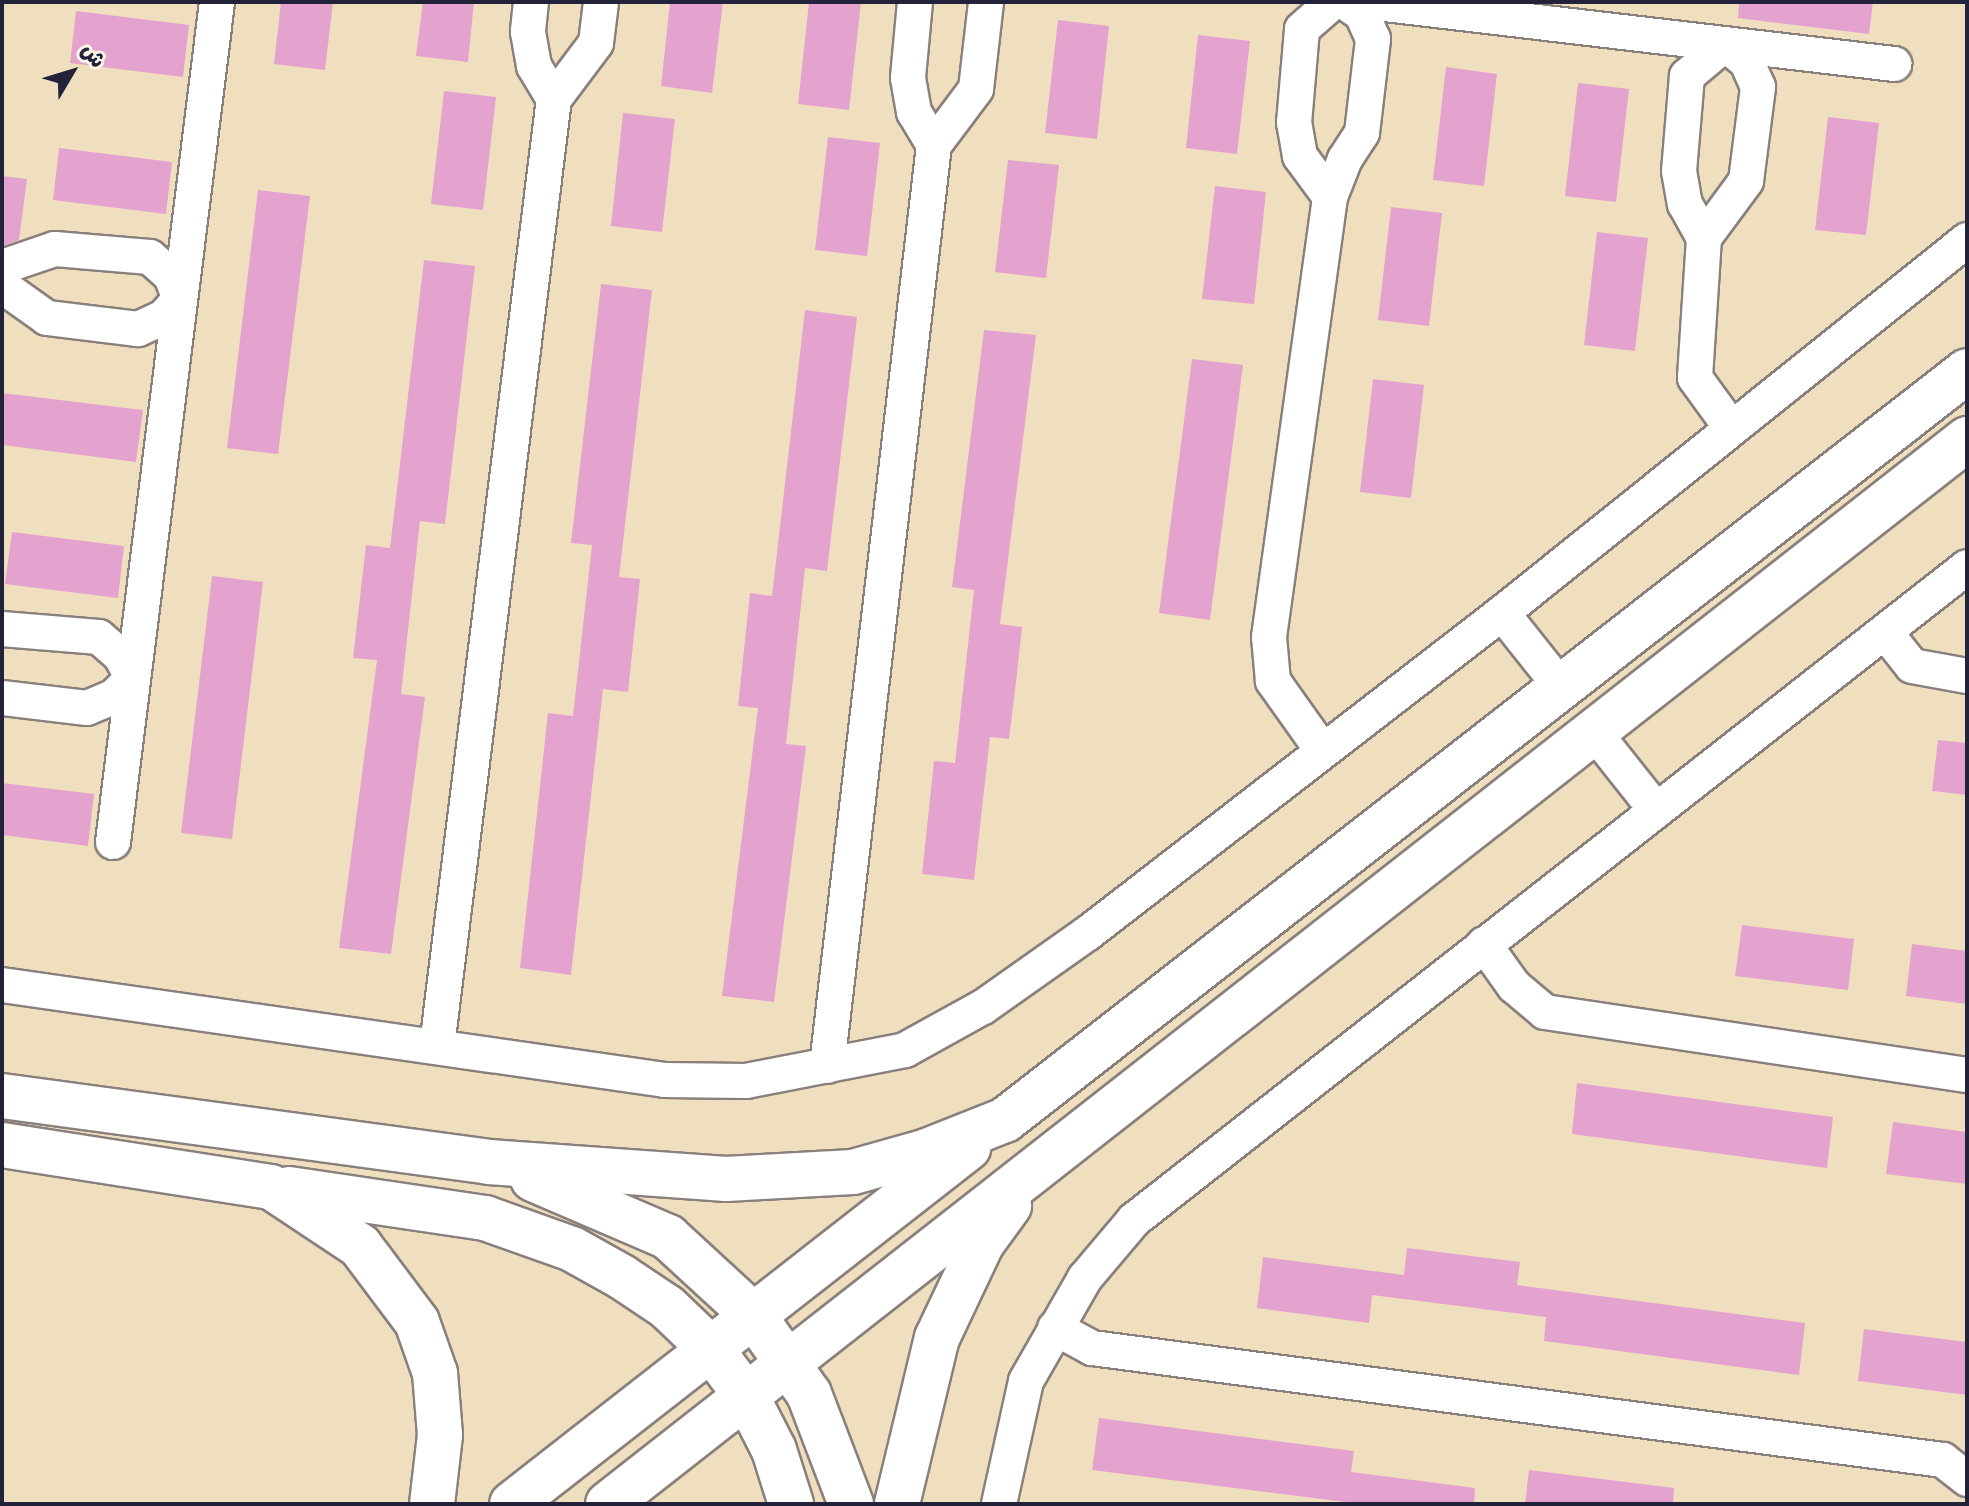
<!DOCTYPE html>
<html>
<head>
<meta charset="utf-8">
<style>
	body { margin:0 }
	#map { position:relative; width:1969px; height:1506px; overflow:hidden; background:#f0dfbe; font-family:"Gochi Hand","Playpen Sans Arabic",sans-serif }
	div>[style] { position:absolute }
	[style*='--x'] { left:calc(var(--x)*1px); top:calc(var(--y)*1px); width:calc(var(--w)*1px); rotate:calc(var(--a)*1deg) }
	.building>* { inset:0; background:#e4a3cf }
	.roads { filter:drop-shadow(2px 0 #89807c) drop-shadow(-2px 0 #89807c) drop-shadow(0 2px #89807c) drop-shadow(0 -2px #89807c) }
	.minor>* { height:34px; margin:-17px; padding:0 17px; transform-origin:17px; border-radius:17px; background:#fff }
	.secondary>* { height:44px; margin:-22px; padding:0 22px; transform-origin:22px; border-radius:22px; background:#fff }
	span { translate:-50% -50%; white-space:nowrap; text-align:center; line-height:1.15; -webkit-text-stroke:6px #fcf5e5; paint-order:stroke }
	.frame { position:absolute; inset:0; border:4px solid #22223b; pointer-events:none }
	.north { position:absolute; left:32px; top:32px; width:80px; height:80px; -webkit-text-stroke:6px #fcf5e5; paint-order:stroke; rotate:52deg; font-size:22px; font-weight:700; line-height:32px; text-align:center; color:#22223b }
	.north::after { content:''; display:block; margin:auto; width:28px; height:36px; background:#22223b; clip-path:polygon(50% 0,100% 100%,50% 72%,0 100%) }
</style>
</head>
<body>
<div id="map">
	<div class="building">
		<i style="clip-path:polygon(281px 2px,333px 2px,325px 70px,274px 64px)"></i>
		<i style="clip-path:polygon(423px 2px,474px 2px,468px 62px,416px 56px)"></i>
		<i style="clip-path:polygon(670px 2px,723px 2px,712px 93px,661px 86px)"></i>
		<i style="clip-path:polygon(809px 2px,861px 2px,849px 110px,798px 104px)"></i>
		<i style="clip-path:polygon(1739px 2px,1873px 2px,1869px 34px,1738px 18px)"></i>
		<i style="clip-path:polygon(76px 11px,189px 25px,183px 77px,70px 63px)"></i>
		<i style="clip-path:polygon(1058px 20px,1109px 26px,1097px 139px,1045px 133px)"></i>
		<i style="clip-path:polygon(1198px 35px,1250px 41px,1237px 154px,1186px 148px)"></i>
		<i style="clip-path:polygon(1446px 67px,1497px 74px,1484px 186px,1433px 180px)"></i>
		<i style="clip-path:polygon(1578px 83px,1629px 89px,1616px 202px,1565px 196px)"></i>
		<i style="clip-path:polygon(444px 91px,496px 97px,483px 210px,431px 204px)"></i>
		<i style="clip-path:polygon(623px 113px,675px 119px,662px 232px,611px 226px)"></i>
		<i style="clip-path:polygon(1828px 117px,1879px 123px,1866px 235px,1815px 230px)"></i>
		<i style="clip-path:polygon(828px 137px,880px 143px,867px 256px,815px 250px)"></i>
		<i style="clip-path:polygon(59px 148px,172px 162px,166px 214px,53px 200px)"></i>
		<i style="clip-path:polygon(1008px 160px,1059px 165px,1046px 278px,995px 272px)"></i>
		<i style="clip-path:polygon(2px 176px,27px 179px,19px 240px,2px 246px)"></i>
		<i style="clip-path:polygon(1215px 186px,1266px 192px,1254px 304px,1202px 299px)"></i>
		<i style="clip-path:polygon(258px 190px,310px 196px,278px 454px,227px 448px)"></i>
		<i style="clip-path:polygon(1391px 207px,1442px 213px,1429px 326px,1378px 320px)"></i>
		<i style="clip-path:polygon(1597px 232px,1648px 238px,1635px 351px,1584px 345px)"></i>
		<i style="clip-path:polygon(424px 260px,475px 266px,445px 524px,420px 521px,401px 694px,425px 697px,391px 954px,339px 948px,377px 660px,353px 658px,366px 545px,390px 548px)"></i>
		<i style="clip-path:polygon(601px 284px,652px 290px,619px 577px,640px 579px,628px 692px,603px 689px,571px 975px,520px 968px,548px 713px,573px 716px,592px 545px,571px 543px)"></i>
		<i style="clip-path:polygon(805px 310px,857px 317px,827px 571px,805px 568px,786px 744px,806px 746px,774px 1002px,722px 996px,758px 708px,738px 706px,750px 593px,772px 596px)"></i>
		<i style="clip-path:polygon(984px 330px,1036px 335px,1000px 624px,1022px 627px,1016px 682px,1009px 739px,990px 737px,974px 880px,922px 874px,934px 761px,955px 763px,974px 590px,952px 587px)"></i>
		<i style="clip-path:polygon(1192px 359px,1243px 365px,1210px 620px,1159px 613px)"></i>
		<i style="clip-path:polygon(1373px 379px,1424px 385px,1411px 498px,1360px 492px)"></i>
		<i style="clip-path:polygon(2px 393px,143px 410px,136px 462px,2px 445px)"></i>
		<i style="clip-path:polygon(12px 532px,124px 546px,118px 598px,5px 584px)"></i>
		<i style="clip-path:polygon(212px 576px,263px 582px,232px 839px,181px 833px)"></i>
		<i style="clip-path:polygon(1938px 740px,1967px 743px,1967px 795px,1932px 791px)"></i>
		<i style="clip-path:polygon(2px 783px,94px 794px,88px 846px,2px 835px)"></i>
		<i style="clip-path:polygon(1742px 925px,1854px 939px,1848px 990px,1735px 976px)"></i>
		<i style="clip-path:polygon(1912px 944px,1967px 951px,1967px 1004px,1906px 996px)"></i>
		<i style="clip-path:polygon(1577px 1083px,1833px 1117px,1827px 1168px,1572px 1134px)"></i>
		<i style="clip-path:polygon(1893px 1122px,1967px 1132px,1967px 1184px,1886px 1174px)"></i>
		<i style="clip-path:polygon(1407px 1248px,1520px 1262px,1517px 1285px,1805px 1323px,1799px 1375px,1544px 1341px,1546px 1317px,1372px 1295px,1369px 1323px,1257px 1308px,1263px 1257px,1404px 1275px)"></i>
		<i style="clip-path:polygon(1864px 1329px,1967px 1342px,1967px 1395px,1858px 1381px)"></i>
		<i style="clip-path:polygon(1099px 1418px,1354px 1451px,1351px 1472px,1475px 1488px,1474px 1504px,1361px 1504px,1092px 1470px)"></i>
		<i style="clip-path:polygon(1529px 1470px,1674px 1488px,1673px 1504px,1525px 1504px)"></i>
	</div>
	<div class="roads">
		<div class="minor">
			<i style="--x:531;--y:2;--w:30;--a:96"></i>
			<i style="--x:528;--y:32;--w:35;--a:80"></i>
			<i style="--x:534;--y:66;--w:39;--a:59"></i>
			<i style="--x:915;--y:2;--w:76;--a:95.3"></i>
			<i style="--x:908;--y:78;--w:35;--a:80"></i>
			<i style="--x:914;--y:112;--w:39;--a:59"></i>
			<i style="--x:1368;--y:2;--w:530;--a:6.72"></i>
			<i style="--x:1330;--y:197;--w:51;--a:-126.2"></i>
			<i style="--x:1300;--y:156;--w:34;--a:-100"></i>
			<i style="--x:1294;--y:123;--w:94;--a:-85.1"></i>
			<i style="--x:1302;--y:29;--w:41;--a:-41.1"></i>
			<i style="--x:1704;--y:238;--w:71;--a:-53.6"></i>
			<i style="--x:1746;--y:181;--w:95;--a:-82.7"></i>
			<i style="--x:1758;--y:87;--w:27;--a:-114"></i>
			<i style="--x:1747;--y:62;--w:28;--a:-141"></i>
			<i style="--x:1725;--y:44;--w:50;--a:139.9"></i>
			<i style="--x:1687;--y:76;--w:95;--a:94.8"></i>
			<i style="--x:1679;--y:171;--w:34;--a:80"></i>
			<i style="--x:1685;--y:204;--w:39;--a:61"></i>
			<i style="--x:1704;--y:238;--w:140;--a:93.7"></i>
			<i style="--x:1695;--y:378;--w:59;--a:53.9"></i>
			<i style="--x:2;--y:267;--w:56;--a:-18.8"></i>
			<i style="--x:55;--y:249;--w:95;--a:4.8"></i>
			<i style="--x:150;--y:257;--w:28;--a:42"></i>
			<i style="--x:171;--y:276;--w:25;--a:69"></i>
			<i style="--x:180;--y:299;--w:24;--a:132"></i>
			<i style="--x:164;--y:317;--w:29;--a:155"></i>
			<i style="--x:138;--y:329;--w:92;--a:-173.1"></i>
			<i style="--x:47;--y:318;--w:55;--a:-144.6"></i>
			<i style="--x:1502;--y:613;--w:95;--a:51.4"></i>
			<i style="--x:2;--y:629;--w:97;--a:4.7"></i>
			<i style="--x:99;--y:637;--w:28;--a:41"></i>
			<i style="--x:120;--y:655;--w:26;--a:61"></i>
			<i style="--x:133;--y:678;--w:28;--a:136"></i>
			<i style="--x:113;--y:697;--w:28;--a:157"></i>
			<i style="--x:87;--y:708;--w:86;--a:-173.3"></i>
			<i style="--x:1885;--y:632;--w:43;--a:51.5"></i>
			<i style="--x:1912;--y:666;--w:56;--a:10.3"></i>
			<i style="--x:1594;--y:732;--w:100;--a:51.5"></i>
			<i style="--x:1322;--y:750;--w:85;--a:-125.4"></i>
			<i style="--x:1273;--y:681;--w:44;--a:-95.2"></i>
			<i style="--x:1269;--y:637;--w:444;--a:-82.1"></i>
			<i style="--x:1330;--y:197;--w:41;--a:-68.5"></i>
			<i style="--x:1345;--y:159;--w:31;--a:-57"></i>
			<i style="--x:1362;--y:133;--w:95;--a:-83.3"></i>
			<i style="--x:1373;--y:39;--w:27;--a:-114"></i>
			<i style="--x:1362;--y:14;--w:21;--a:-145"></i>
			<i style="--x:113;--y:842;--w:846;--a:-82.94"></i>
			<i style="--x:1484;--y:944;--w:52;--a:54.5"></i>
			<i style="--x:1514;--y:986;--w:40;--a:40"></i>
			<i style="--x:1545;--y:1012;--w:427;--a:8.5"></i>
			<i style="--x:2;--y:985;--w:670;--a:8.15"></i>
			<i style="--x:665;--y:1080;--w:81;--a:0.7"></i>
			<i style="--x:746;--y:1081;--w:162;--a:-11"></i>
			<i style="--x:905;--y:1050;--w:89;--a:-28.9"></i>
			<i style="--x:983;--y:1007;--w:128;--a:-35.2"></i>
			<i style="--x:1088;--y:933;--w:523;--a:-37.7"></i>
			<i style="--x:1502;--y:613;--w:596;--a:-38.73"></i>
			<i style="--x:437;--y:1046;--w:954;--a:-82.96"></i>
			<i style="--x:554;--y:99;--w:70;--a:-53.1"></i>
			<i style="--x:596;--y:43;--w:41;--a:-83"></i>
			<i style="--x:827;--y:1066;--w:927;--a:-83.37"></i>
			<i style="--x:934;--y:145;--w:70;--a:-53.1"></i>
			<i style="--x:976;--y:89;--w:88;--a:-83.4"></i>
			<i style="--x:1055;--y:1328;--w:42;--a:28.4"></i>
			<i style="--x:1092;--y:1348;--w:858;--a:7.5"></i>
			<i style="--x:1943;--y:1460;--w:31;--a:38"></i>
			<i style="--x:999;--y:1504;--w:126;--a:-77.6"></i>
			<i style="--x:1026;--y:1381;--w:119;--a:-60.2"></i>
			<i style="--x:1085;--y:1278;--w:76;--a:-49.8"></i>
			<i style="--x:1134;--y:1220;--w:1058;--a:-38.09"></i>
		</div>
		<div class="secondary">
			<i style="--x:2;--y:1096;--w:491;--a:7.7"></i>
			<i style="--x:489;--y:1162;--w:238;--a:4.1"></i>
			<i style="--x:726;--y:1179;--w:127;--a:-3.2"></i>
			<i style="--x:853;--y:1172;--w:74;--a:-15.7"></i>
			<i style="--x:924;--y:1152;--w:87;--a:-21.6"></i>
			<i style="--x:1005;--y:1120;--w:1219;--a:-37.9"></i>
			<i style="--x:2;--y:1145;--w:272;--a:8.9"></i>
			<i style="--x:271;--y:1187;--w:107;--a:33.5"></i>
			<i style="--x:360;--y:1246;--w:95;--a:53.1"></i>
			<i style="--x:417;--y:1322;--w:54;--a:70.6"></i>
			<i style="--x:435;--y:1373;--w:62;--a:85.4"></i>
			<i style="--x:440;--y:1435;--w:69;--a:96.6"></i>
			<i style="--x:533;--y:1179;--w:147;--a:23.2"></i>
			<i style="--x:668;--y:1237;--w:117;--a:42.6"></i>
			<i style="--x:754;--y:1316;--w:95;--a:54.8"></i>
			<i style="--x:809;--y:1394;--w:118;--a:69.1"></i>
			<i style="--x:289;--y:1189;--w:198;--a:8.4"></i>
			<i style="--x:485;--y:1218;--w:92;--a:19.6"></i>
			<i style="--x:572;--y:1249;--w:57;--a:29.2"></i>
			<i style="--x:622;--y:1277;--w:54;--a:33.7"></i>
			<i style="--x:667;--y:1307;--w:61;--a:43.7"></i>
			<i style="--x:711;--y:1349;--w:60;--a:53.1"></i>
			<i style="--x:747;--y:1397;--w:59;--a:63"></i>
			<i style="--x:774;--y:1450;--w:57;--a:72.5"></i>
			<i style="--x:512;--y:1504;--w:579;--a:-37.98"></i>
			<i style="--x:608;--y:1504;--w:1727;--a:-38.08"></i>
			<i style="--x:897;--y:1504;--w:171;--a:-76.5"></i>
			<i style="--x:937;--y:1338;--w:105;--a:-64.7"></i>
			<i style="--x:982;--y:1243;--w:46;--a:-53.9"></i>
		</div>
	</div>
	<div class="frame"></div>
	<div class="north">ش</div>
</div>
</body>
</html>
